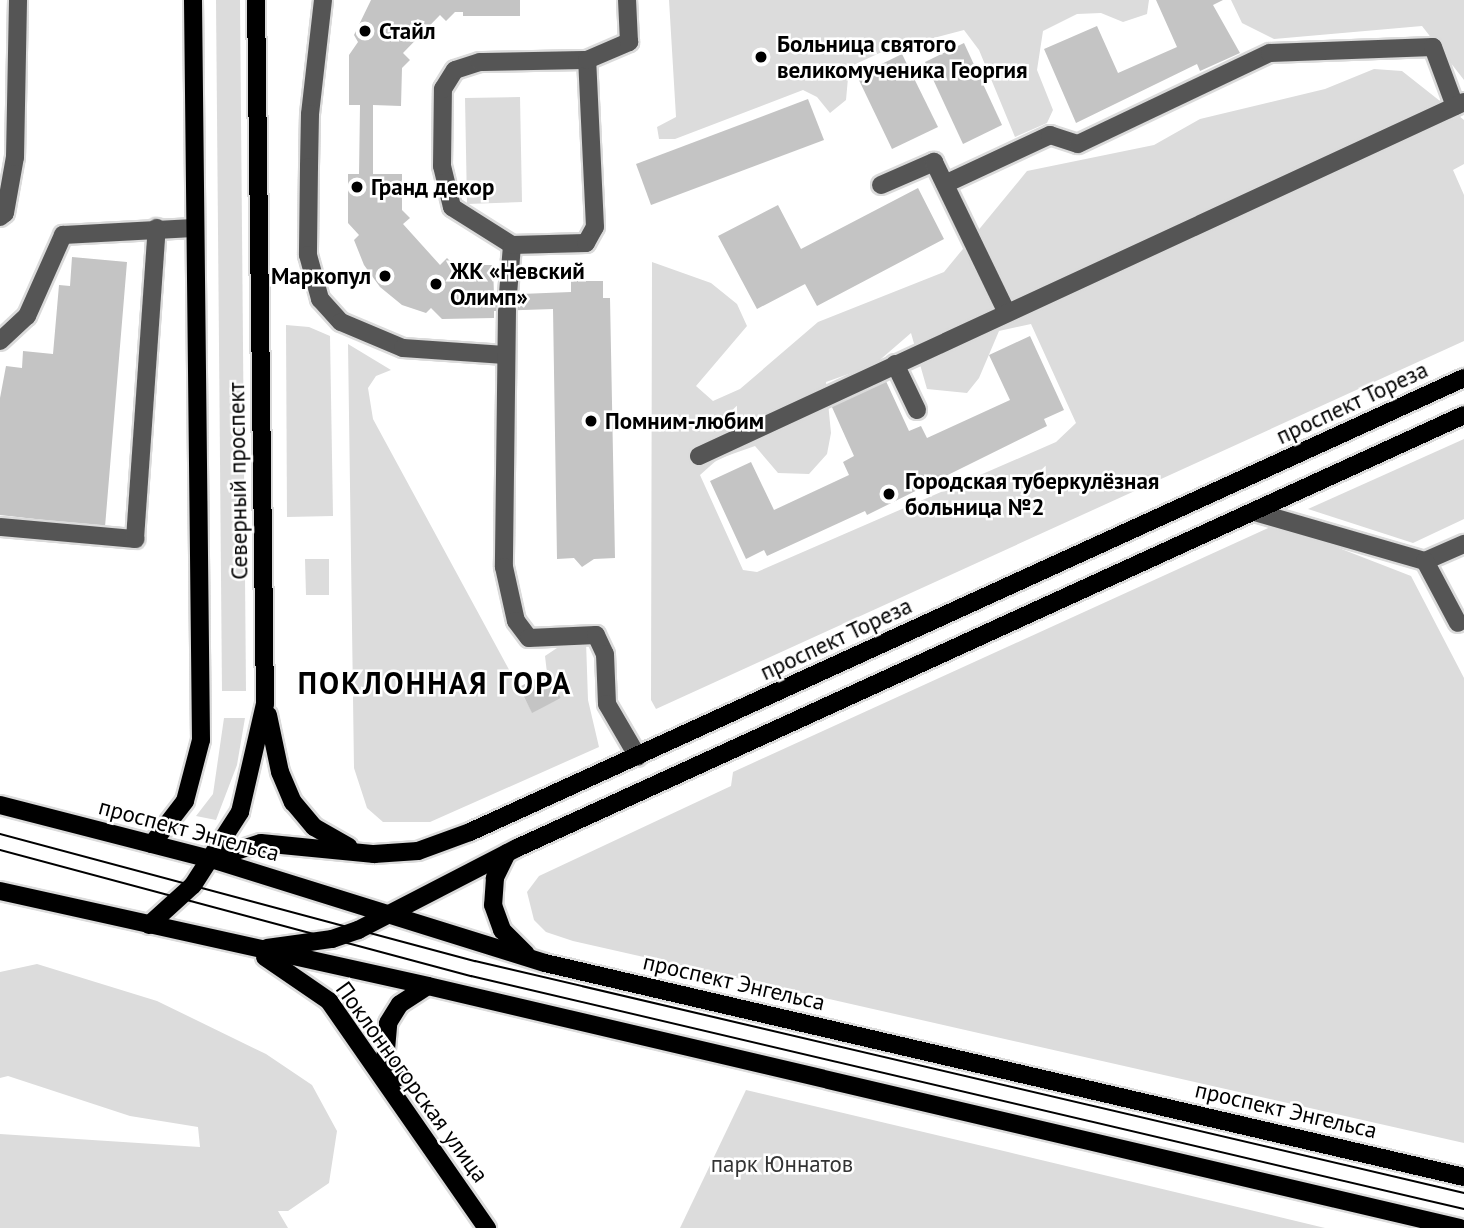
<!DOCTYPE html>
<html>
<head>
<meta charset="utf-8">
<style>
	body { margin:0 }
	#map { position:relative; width:1464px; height:1228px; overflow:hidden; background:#fff; font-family:"PT Sans",sans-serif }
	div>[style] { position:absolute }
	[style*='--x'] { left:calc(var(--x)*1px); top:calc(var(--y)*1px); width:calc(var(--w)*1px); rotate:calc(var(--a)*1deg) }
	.green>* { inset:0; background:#dcdcdc }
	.building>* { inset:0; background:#c4c4c4 }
	.roads { filter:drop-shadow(2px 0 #dbdbdb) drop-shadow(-2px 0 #dbdbdb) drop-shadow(0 2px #dbdbdb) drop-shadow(0 -2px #dbdbdb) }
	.minor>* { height:18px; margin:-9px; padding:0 9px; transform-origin:9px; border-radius:9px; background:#555 }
	.major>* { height:18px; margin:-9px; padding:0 9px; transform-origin:9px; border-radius:9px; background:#000 }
	.tram>* { height:2px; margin:-1px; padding:0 1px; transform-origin:1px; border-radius:1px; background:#000 }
	.dots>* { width:19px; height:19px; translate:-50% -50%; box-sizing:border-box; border:4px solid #fff; border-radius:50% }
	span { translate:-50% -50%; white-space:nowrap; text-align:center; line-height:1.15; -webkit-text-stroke:5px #fff; paint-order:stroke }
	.poi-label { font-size:23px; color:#000; font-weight:700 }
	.left { translate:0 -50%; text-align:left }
	.right { translate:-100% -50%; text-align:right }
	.street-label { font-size:23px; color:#000 }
	.park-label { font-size:23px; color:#333 }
	.district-label { font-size:30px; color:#000; font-weight:700; letter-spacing:2px }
</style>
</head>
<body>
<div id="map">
	<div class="green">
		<i style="clip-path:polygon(216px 0,240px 0,246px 691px,222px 691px)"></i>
		<i style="clip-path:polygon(669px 0,1149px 0,1147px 14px,1123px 22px,1101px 13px,1077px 14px,1043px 31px,1037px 70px,1053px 110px,1047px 123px,1015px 137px,979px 50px,964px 30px,884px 51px,849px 67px,846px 100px,830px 113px,817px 97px,803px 90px,675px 139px,659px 139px,657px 127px,676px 117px)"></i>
		<i style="clip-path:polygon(1231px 0,1464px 0,1464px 80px,1422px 26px,1274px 39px,1242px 23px)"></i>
		<i style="clip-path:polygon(evenodd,1374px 69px,1402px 71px,1464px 120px,1464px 164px,1453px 170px,1464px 195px,1464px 341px,656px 709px,651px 700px,652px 262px,711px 283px,737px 304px,747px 326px,696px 386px,713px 401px,740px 389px,818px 322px,944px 272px,1027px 171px,1154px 145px,1200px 119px,1325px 89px,1374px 69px,1031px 324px,1076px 423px,1056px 442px,757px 572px,743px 570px,700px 475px,718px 459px,755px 446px,778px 473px,809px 474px,827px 454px,831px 433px,826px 382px,874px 365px,911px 333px,927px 389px,967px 393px,979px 378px,999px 331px,1031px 324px)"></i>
		<i style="clip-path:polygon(520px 97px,522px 202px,467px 204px,465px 98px)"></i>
		<i style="clip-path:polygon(286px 325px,309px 327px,330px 336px,333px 516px,287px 517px)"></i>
		<i style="clip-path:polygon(348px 344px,391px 370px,376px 376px,368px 388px,373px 419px,532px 712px,561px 698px,547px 673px,545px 656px,566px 642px,586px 641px,588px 700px,599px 747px,430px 822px,383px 822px,367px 808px,354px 768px)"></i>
		<i style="clip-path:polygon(1464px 439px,1464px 519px,1413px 543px,1308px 509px)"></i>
		<i style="clip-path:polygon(1277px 524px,1411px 576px,1464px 678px,1464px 1143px,573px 941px,546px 932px,534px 920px,527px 892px,539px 876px,731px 786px,733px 772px)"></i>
		<i style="clip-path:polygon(305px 559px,329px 559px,329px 595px,306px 595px)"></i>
		<i style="clip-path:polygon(224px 718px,245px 718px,237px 765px,216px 820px,196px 816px,213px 794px)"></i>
		<i style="clip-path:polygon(37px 964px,157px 1001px,266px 1054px,312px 1085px,337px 1131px,329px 1183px,288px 1211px,278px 1211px,288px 1228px,0 1228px,0 1134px,200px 1147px,198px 1127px,130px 1116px,8px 1076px,0 1078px,0 972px)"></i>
		<i style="clip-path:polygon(746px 1090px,1008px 1152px,1325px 1228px,680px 1228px)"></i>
	</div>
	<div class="building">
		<i style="clip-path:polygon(371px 0,520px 0,520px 16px,463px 16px,463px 12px,455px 12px,446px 21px,440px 15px,403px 53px,410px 60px,402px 68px,401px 106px,373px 105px,373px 174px,402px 174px,402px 210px,410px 218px,403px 224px,440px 265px,447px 258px,454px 265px,493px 265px,494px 295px,571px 292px,571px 281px,603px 281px,603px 298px,610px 298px,615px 558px,594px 559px,582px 567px,574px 558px,557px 559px,553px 309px,494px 311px,494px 318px,442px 319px,431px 308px,426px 313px,402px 305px,380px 287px,364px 265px,354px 240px,359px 235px,348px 223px,348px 174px,359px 174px,360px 105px,349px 105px,349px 55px,358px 42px,354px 35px)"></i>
		<i style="clip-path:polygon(1156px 0,1223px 0,1213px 5px,1240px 53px,1200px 71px,1197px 64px,1076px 123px,1044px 49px,1097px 26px,1118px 73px,1177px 47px)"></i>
		<i style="clip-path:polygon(964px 43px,1002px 125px,963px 144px,925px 62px)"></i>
		<i style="clip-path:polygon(902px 54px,938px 127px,892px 149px,857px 76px)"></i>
		<i style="clip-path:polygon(808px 99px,824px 140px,651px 205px,636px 164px)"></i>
		<i style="clip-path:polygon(918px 188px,944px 239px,817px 306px,805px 284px,757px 309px,718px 236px,778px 205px,801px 249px)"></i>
		<i style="clip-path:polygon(72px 257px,127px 262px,105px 527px,0 515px,0 398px,6px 366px,22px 368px,23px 351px,53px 354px,59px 285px,70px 286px)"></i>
		<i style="clip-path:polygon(1030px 336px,1064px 410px,1044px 419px,1047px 426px,867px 515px,865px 511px,767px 556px,764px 550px,746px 559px,710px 481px,751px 462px,774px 510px,849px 475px,843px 462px,854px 456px,831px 405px,885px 379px,909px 431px,921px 426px,927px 438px,1010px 400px,989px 355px)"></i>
		<i style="clip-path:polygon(547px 673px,561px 698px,532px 713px,519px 687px)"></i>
	</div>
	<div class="roads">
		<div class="minor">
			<i style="--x:323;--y:0;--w:115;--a:96.5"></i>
			<i style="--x:310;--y:114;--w:53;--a:91.1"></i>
			<i style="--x:309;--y:167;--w:88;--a:90.7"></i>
			<i style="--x:308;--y:255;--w:46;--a:74.7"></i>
			<i style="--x:320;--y:299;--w:31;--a:48"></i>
			<i style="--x:341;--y:322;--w:67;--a:22.8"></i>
			<i style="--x:403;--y:348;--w:102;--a:3.9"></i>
			<i style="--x:945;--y:184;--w:116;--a:-25"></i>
			<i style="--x:1050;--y:135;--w:29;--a:18"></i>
			<i style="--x:1078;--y:144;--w:212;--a:-25.4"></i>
			<i style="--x:1270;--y:53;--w:163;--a:-2.1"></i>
			<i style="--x:1433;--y:47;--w:63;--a:69.6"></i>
			<i style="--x:881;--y:185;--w:58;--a:-23.5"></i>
			<i style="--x:934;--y:162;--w:165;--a:64.2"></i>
			<i style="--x:0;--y:217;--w:6;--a:-39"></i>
			<i style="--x:5;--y:213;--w:57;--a:-79.9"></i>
			<i style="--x:15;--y:157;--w:157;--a:-88.9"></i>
			<i style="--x:512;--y:245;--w:71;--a:-147.7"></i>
			<i style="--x:452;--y:207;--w:42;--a:-103.7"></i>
			<i style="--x:442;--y:166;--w:77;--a:-89.3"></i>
			<i style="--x:443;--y:89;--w:22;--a:-58"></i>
			<i style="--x:455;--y:70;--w:26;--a:-18"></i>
			<i style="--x:480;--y:62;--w:107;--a:-1.1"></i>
			<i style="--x:508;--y:294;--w:49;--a:-85.3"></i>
			<i style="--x:512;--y:245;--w:74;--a:-1.5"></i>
			<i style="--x:586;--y:243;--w:18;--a:-61"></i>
			<i style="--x:595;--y:227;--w:167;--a:-92.7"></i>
			<i style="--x:587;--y:60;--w:46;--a:-23.2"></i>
			<i style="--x:629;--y:42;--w:42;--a:-92.7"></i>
			<i style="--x:507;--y:310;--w:257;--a:90.7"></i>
			<i style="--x:504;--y:567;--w:55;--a:77.5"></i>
			<i style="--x:516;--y:621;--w:21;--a:53"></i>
			<i style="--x:529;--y:638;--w:67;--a:-2.6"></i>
			<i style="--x:596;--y:635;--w:21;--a:65"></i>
			<i style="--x:605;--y:654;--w:50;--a:87.7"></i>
			<i style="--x:607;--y:704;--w:61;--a:59.7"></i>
			<i style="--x:0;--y:341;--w:37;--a:-43"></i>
			<i style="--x:27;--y:316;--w:89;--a:-66"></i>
			<i style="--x:63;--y:235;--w:131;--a:-3.1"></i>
			<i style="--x:895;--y:364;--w:51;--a:64.4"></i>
			<i style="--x:699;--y:456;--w:843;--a:-24.83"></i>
			<i style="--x:1255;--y:512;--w:177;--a:16.1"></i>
			<i style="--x:1425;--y:561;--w:43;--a:-23.6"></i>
			<i style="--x:0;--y:527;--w:136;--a:5.1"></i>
			<i style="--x:135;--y:539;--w:312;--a:-86"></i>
			<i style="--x:1425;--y:561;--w:70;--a:62"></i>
		</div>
		<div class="major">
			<i style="--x:268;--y:715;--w:58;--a:78.1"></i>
			<i style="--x:280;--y:772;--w:33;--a:67"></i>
			<i style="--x:293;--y:802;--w:33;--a:50"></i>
			<i style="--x:314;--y:827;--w:40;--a:29.7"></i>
			<i style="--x:0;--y:805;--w:218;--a:14.4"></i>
			<i style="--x:211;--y:859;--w:350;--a:17.3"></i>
			<i style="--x:545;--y:963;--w:944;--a:13.11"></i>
			<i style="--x:152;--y:844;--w:54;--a:-52.5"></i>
			<i style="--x:185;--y:801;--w:63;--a:-75.3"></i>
			<i style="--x:201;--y:740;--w:740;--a:-90.62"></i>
			<i style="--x:507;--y:853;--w:28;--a:116"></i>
			<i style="--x:495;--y:878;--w:27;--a:94"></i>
			<i style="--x:493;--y:905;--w:27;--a:70"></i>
			<i style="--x:502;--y:930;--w:34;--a:45"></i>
			<i style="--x:211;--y:859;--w:52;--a:-17.7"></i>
			<i style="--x:261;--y:843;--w:114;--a:5.6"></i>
			<i style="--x:374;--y:854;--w:44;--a:-3.9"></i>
			<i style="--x:418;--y:851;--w:55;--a:-20.1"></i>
			<i style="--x:470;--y:832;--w:1093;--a:-24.55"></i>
			<i style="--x:0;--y:891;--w:438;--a:12.5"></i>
			<i style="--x:428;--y:986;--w:1060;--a:13.2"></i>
			<i style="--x:149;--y:925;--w:59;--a:-42.3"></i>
			<i style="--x:193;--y:885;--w:87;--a:-57.2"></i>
			<i style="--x:240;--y:812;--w:111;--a:-77"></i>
			<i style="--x:265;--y:704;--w:704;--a:-90.73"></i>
			<i style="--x:267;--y:948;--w:66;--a:-7.9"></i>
			<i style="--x:332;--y:939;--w:28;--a:-19"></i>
			<i style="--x:358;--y:930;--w:179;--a:-27.3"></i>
			<i style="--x:517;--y:848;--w:1041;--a:-24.57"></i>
			<i style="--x:265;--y:957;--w:78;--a:34.5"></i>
			<i style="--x:329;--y:1001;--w:277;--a:55.2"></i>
			<i style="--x:397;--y:1078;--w:21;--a:-125"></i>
			<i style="--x:385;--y:1061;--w:38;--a:-85"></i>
			<i style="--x:388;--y:1023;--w:22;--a:-58"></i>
			<i style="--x:400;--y:1004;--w:33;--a:-33"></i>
		</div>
	</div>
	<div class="tram">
		<i style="--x:0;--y:834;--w:492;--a:15"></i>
		<i style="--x:475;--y:961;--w:1016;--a:13.2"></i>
		<i style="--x:0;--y:850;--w:488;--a:15"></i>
		<i style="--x:471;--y:976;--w:1020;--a:13.21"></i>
	</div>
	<div class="dots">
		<i style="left:365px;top:31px;background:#000"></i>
		<i style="left:761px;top:57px;background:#000"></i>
		<i style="left:357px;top:187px;background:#000"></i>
		<i style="left:385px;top:276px;background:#000"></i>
		<i style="left:436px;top:284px;background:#000"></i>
		<i style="left:591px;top:421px;background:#000"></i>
		<i style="left:889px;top:494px;background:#000"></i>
	</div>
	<div class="poi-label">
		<span class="left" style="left:379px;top:31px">Стайл</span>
		<span class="left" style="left:777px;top:57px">Больница святого<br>великомученика Георгия</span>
		<span class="left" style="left:371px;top:187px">Гранд декор</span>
		<span class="left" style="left:450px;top:284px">ЖК «Невский<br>Олимп»</span>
		<span class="right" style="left:371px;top:276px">Маркопул</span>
		<span class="left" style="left:605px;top:421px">Помним-любим</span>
		<span class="left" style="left:905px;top:494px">Городская туберкулёзная<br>больница №2</span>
	</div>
	<div class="street-label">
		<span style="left:1352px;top:403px;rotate:-25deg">проспект Тореза</span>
		<span style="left:238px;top:481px;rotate:-91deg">Северный проспект</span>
		<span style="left:836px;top:639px;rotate:-25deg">проспект Тореза</span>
		<span style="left:189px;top:830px;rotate:15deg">проспект Энгельса</span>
		<span style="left:734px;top:982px;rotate:13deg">проспект Энгельса</span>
		<span style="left:412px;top:1082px;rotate:54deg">Поклонногорская улица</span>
		<span style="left:1286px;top:1110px;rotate:13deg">проспект Энгельса</span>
	</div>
	<div class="park-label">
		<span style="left:782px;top:1164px">парк Юннатов</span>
	</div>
	<div class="district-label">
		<span style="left:435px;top:683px">ПОКЛОННАЯ ГОРА</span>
	</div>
</div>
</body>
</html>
